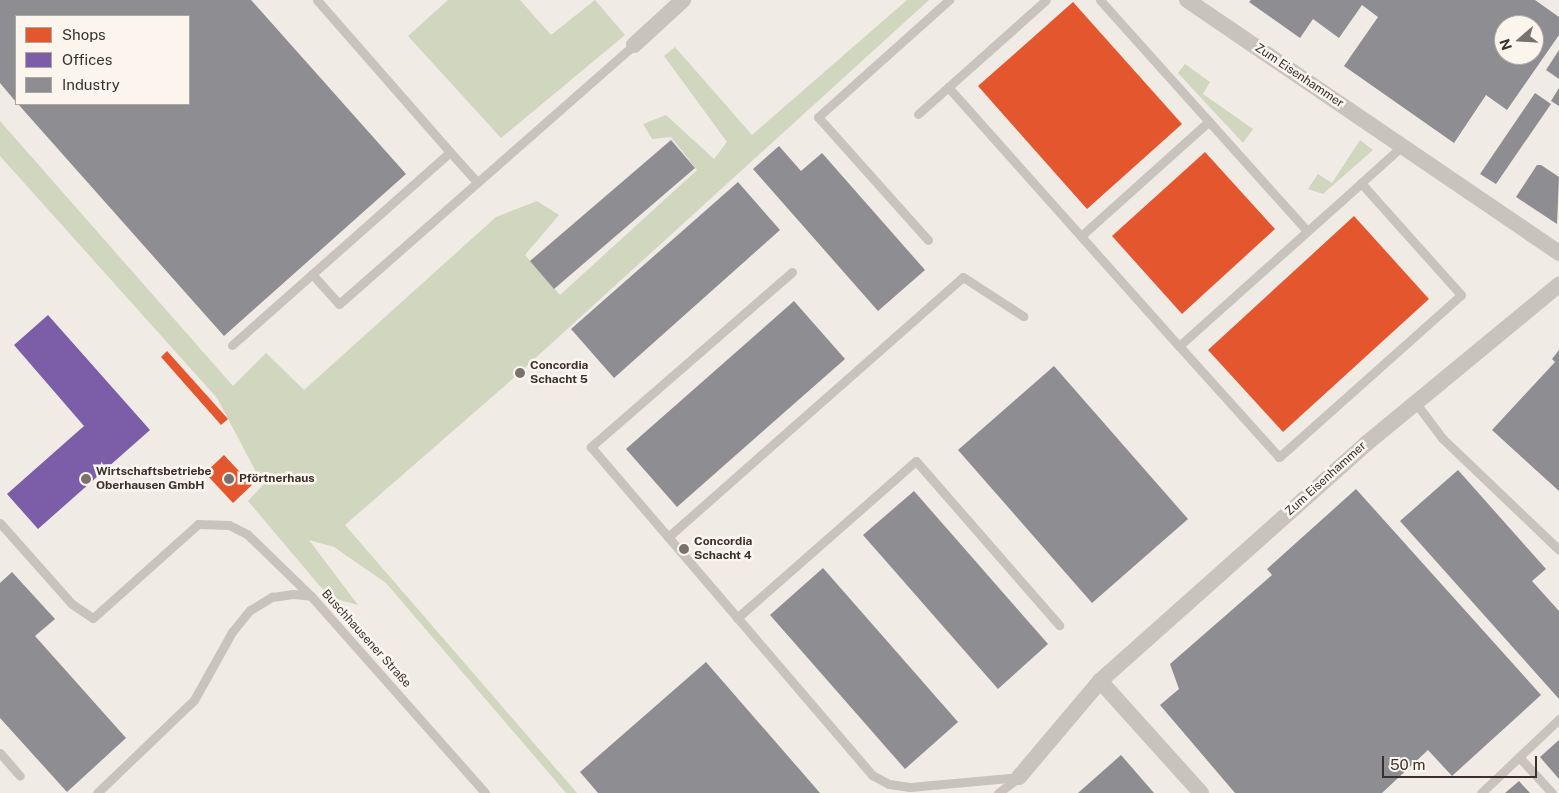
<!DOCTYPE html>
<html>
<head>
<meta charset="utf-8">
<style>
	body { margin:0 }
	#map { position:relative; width:1559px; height:793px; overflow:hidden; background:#f0ebe5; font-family:"Public Sans",sans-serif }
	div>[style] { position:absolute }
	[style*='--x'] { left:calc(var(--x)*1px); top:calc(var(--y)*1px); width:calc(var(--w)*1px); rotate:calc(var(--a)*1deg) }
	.green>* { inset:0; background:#d1d6bf }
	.shops>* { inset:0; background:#e4572e }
	.offices>* { inset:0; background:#7b5ea7 }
	.industry>* { inset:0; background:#8d8d92 }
	.lane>* { height:9px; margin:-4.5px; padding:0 4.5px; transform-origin:4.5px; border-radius:4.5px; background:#c9c3be }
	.street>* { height:16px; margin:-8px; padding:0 8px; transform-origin:8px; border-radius:8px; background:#c9c3be }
	.dots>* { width:14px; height:14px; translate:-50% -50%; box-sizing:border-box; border:2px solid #fbf5ee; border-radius:50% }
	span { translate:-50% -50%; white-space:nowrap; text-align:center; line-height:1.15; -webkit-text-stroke:5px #fbf5ee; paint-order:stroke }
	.street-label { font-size:12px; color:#3b302b }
	.poi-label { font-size:12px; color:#3b302b; font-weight:700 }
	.left { translate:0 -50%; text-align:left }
	.legend { position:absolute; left:15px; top:15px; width:175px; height:90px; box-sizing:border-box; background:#fbf5ee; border:1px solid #aea6a0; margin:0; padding:6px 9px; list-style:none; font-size:15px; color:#3b302b }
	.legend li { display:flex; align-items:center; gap:10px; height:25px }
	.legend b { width:25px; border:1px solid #aea6a0 }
	.north { position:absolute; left:1494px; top:15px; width:50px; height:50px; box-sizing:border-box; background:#fbf5ee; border:1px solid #aea6a0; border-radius:50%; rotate:251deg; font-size:14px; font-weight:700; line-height:20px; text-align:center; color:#3b302b }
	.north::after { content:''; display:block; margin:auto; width:18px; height:22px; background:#7a716c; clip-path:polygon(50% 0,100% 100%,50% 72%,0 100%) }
	.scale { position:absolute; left:1382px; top:756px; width:155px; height:22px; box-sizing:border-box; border:2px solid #3b302b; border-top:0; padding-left:6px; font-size:15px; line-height:18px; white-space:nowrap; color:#3b302b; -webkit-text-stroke:4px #fbf5ee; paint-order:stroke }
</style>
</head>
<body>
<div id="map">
	<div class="green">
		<i style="clip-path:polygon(448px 0,520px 0,551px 35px,595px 0,625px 35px,501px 138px,408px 36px)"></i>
		<i style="clip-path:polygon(907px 0,929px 0,508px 383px,345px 525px,577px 793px,566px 793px,386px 583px,334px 547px,309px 540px,358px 605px,329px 597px,248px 501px,263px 485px,217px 398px,0 156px,0 121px,233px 386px,266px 353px,304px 390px,496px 217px,537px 201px,559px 215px,525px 255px,560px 295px,697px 170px,671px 137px,652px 139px,643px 124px,666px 115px,714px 159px,727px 142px,664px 56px,675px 47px,752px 135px)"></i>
		<i style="clip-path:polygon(1185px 64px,1210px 82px,1203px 94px,1253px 129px,1243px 143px,1178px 73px)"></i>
		<i style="clip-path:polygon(1360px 140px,1373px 150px,1323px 194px,1308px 189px,1318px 174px,1332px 183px)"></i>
	</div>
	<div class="shops">
		<i style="clip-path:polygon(1073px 2px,1182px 124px,1087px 209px,978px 86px)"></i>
		<i style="clip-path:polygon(1205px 152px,1275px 229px,1182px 314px,1112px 236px)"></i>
		<i style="clip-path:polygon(1354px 216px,1429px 299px,1283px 432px,1208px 350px)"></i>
		<i style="clip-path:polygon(167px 351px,228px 419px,221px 425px,161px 357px)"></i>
		<i style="clip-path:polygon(224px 455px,252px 485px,233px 503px,205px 473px)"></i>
	</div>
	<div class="offices">
		<i style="clip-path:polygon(48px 315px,150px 430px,38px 529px,7px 494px,84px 426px,14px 345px)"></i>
	</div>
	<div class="industry">
		<i style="clip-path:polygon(0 0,251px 0,406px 174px,224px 336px,18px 104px,189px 104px,189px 16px,16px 16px,16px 102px,0 83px)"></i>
		<i style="clip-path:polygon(evenodd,1251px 0,1535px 0,1559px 17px,1559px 35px,1507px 110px,1486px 95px,1454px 143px,1344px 66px,1378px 17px,1362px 5px,1339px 38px,1313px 19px,1300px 38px,1249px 2px,1251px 0,1504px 25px,1534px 25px,1534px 55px,1504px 55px,1504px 25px)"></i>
		<i style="clip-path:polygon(1559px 50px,1559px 79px,1546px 70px)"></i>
		<i style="clip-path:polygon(1559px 88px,1559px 106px,1551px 101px)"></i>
		<i style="clip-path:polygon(1535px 93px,1551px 104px,1496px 184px,1480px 174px)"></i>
		<i style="clip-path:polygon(671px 140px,695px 168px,554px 289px,530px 261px)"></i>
		<i style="clip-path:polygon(779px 146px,801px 171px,822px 153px,925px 270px,878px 311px,753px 169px)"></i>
		<i style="clip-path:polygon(1537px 165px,1541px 165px,1559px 177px,1557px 224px,1516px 197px)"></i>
		<i style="clip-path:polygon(738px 182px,780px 230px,614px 378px,571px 329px)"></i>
		<i style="clip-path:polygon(794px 301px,845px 359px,677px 507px,626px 449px)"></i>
		<i style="clip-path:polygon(1559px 350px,1559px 491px,1492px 430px,1555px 362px,1552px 359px)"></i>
		<i style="clip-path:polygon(1054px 366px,1188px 519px,1092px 603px,958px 450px)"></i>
		<i style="clip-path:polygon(1458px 470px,1546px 569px,1532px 581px,1559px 611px,1559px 699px,1400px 521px)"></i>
		<i style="clip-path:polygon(1356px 489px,1541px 695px,1452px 776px,1428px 750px,1382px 793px,1235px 793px,1160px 705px,1179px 689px,1170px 664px,1272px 575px,1267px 569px)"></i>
		<i style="clip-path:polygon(914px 491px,1048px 644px,998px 689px,863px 535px)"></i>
		<i style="clip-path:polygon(823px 568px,958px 722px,905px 769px,770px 615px)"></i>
		<i style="clip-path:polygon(12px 572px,55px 619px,35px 636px,126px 738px,67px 792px,0 718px,0 583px)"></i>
		<i style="clip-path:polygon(706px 662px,820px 793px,598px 793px,580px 772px)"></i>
		<i style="clip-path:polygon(1559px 740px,1559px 779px,1540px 757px)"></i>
		<i style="clip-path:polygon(1121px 755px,1154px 793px,1078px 793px)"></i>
		<i style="clip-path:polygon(1519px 781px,1530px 793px,1505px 793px)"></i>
	</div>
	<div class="lane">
		<i style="--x:317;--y:0;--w:202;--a:48.8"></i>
		<i style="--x:1100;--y:0;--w:310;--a:48.1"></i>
		<i style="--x:948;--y:87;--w:347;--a:48.3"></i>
		<i style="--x:918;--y:114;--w:171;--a:-41.7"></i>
		<i style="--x:1361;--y:183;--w:150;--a:48.2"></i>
		<i style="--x:1461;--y:295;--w:244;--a:138.3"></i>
		<i style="--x:1279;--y:457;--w:149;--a:-132"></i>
		<i style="--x:1179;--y:346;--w:244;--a:-41.8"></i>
		<i style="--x:1361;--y:183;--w:54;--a:-42"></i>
		<i style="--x:1081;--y:236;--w:172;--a:-41.9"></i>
		<i style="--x:928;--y:240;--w:165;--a:-131.8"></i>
		<i style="--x:818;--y:117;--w:176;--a:-41.8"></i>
		<i style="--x:792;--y:272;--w:267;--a:139"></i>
		<i style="--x:591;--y:447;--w:432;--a:49.4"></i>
		<i style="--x:872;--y:775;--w:19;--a:28"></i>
		<i style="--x:889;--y:784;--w:21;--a:8"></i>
		<i style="--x:910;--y:787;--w:109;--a:-5.2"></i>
		<i style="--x:312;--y:274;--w:40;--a:48"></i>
		<i style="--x:339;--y:304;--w:393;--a:-41.3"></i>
		<i style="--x:232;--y:345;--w:291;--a:-41.5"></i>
		<i style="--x:450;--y:152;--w:40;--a:48"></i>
		<i style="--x:1415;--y:402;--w:45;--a:53.1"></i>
		<i style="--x:1442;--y:438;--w:162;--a:43.7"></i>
		<i style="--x:0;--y:523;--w:108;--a:48.4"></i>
		<i style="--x:72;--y:604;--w:25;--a:34"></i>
		<i style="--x:93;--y:618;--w:141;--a:-41.8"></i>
		<i style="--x:198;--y:524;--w:31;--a:2"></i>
		<i style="--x:229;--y:525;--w:20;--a:27"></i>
		<i style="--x:247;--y:534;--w:89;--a:44.1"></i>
		<i style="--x:668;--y:537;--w:393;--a:-41.4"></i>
		<i style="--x:963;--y:277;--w:72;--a:33"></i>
		<i style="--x:737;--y:618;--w:238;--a:-41.3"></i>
		<i style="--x:916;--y:461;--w:218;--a:48.9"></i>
		<i style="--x:0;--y:753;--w:30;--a:49"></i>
		<i style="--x:1519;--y:757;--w:49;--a:47.5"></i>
		<i style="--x:97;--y:793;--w:134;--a:-43.8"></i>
		<i style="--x:194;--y:700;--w:78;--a:-60.8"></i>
		<i style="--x:232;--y:632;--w:28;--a:-51"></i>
		<i style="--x:250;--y:610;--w:26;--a:-31"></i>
		<i style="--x:272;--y:597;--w:21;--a:-8"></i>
		<i style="--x:293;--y:594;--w:18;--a:6"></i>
		<i style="--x:311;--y:596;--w:263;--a:48.5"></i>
		<i style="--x:998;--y:793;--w:25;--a:-37"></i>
		<i style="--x:1481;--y:793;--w:108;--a:-43.5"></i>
	</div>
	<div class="street">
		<i style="--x:1187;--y:0;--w:450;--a:34.2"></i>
		<i style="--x:634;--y:45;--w:67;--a:-42.6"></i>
		<i style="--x:1019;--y:777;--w:126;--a:-49.8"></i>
		<i style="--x:1201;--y:793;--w:151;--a:-132"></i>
		<i style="--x:1100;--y:681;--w:358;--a:-41.7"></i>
		<i style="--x:1367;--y:443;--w:249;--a:-39.5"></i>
	</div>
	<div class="dots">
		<i style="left:520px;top:373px;background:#7a716c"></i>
		<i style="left:86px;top:479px;background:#7a716c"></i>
		<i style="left:229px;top:479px;background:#7a716c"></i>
		<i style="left:684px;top:549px;background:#7a716c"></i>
	</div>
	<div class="street-label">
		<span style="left:1299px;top:76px;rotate:34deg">Zum Eisenhammer</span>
		<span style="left:1326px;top:479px;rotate:-42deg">Zum Eisenhammer</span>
		<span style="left:366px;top:639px;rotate:48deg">Buschhausener Straße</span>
	</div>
	<div class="poi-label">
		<span class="left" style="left:530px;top:373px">Concordia<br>Schacht 5</span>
		<span class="left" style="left:96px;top:479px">Wirtschaftsbetriebe<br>Oberhausen GmbH</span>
		<span class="left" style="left:239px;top:479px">Pförtnerhaus</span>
		<span class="left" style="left:694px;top:549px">Concordia<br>Schacht 4</span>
	</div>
	<ul class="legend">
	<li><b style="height:14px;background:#e4572e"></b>Shops</li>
	<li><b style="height:14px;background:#7b5ea7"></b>Offices</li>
	<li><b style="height:14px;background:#8d8d92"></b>Industry</li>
	</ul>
	<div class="north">N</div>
	<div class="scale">50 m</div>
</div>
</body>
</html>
